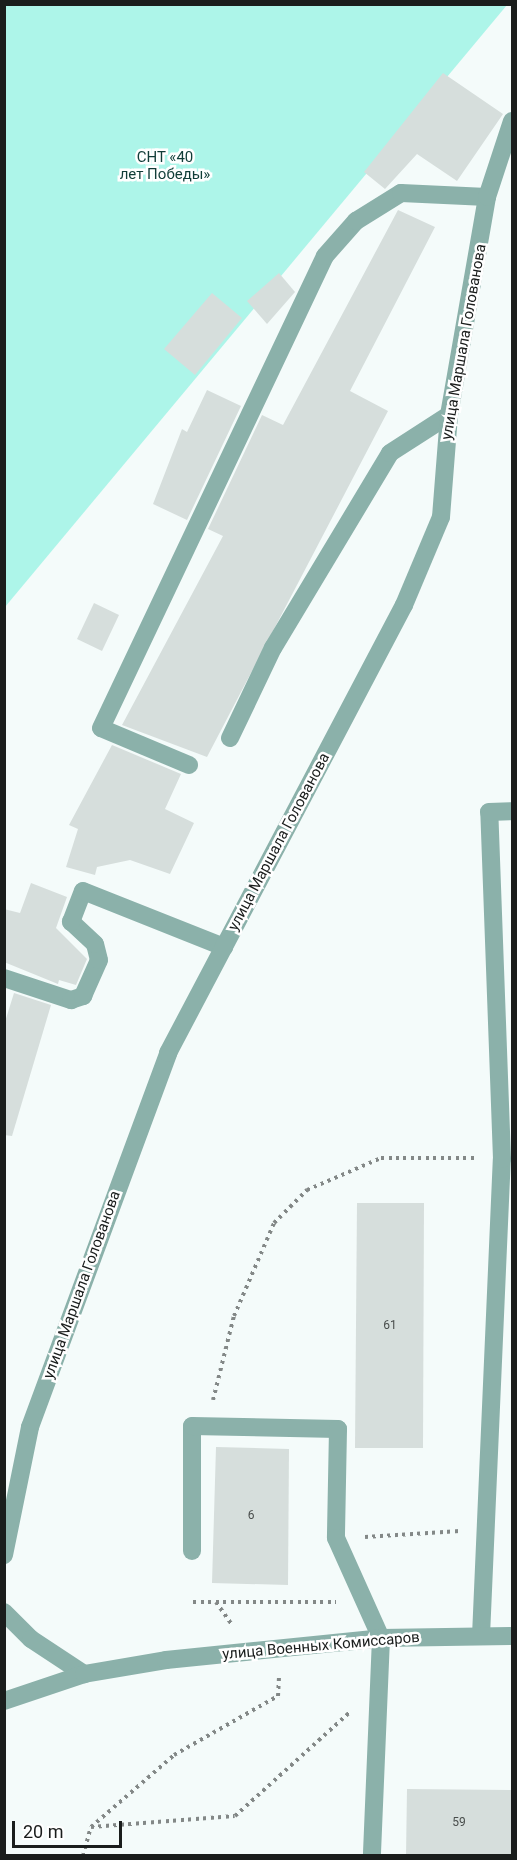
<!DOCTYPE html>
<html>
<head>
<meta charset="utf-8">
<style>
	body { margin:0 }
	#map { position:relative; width:517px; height:1860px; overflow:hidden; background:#f4fbfa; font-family:Roboto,sans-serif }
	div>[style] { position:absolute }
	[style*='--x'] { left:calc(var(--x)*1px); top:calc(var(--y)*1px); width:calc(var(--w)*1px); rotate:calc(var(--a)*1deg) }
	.green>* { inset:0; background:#adf5e9 }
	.building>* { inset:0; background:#d6dedc }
	.path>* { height:4px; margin-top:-2px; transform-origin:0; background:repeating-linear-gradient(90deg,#838887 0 3px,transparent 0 7.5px) }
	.service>* { height:18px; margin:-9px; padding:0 9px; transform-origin:9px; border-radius:9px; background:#8bb1aa }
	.minor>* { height:18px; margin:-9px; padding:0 9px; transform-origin:9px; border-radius:9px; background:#8bb1aa }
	span { translate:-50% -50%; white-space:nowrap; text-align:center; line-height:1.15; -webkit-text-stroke:5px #fff; paint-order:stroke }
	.number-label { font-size:12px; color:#494d4c }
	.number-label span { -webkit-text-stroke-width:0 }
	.park-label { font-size:15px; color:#103d38 }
	.street-label { font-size:15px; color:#1a1d1c }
	.frame { position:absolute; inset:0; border:6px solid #1a1d1c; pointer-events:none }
	.scale { position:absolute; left:12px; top:1821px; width:110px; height:27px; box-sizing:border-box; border:3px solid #1a1d1c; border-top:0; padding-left:8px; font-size:18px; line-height:21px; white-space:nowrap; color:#1a1d1c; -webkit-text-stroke:4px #fff; paint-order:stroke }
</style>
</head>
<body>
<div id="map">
	<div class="green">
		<i style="clip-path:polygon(5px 5px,507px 5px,5px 607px)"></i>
	</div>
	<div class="building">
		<i style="clip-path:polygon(443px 73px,503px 114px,457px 181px,417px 154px,385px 189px,364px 172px)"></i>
		<i style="clip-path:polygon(398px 210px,435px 227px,350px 391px,388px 411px,207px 757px,122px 725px,223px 536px,208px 529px,262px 415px,283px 425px)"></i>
		<i style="clip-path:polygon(279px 273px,295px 292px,267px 324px,247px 301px)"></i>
		<i style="clip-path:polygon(212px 293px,242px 318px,195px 375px,164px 349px)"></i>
		<i style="clip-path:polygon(207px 390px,241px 406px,187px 520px,153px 504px,182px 429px,187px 432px)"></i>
		<i style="clip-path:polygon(94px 603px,119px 615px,102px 651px,77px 639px)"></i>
		<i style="clip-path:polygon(112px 745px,181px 774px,165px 809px,194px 823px,170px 874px,130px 860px,97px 867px,95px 875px,66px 867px,78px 829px,69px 825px)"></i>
		<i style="clip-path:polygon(31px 883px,67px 897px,56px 928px,87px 959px,76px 985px,59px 980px,58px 984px,4px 962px,4px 909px,20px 913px)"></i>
		<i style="clip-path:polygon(14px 993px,51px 1005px,12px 1136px,4px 1135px,4px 1025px)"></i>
		<i style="clip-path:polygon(357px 1203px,424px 1203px,423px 1448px,355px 1448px)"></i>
		<i style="clip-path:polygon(216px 1447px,289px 1449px,288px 1585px,212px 1583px)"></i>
		<i style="clip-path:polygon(407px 1789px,513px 1790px,513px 1856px,406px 1856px)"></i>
	</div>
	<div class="path">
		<i style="--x:213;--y:1400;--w:87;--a:-76"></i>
		<i style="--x:234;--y:1316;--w:101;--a:-66.7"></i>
		<i style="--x:274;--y:1223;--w:47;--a:-45"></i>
		<i style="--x:307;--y:1190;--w:81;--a:-23.4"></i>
		<i style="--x:381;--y:1158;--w:94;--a:0"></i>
		<i style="--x:365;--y:1537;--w:95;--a:-3.6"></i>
		<i style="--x:193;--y:1602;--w:143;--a:0"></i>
		<i style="--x:216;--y:1602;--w:28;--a:55"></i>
		<i style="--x:91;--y:1827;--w:144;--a:-4.4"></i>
		<i style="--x:235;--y:1816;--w:155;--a:-42.1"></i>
		<i style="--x:83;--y:1856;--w:30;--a:-75"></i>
		<i style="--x:91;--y:1827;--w:110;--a:-40.9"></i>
		<i style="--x:174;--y:1755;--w:120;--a:-29.6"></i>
		<i style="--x:278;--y:1696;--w:20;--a:-87"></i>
	</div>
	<div class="service">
		<i style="--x:230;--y:738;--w:100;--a:-64.5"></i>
		<i style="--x:273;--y:648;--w:227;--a:-59"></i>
		<i style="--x:390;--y:453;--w:70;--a:-32.8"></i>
		<i style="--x:189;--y:765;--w:95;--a:-157.2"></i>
		<i style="--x:101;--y:728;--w:522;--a:-64.61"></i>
		<i style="--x:325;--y:256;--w:47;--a:-48.5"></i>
		<i style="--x:356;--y:221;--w:53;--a:-31.9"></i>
		<i style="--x:401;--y:193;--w:86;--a:2.7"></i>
		<i style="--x:4;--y:978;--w:71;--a:18.2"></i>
		<i style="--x:71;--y:1000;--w:13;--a:-18"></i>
		<i style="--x:83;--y:996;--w:39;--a:-66"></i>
		<i style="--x:99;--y:960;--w:16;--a:-104"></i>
		<i style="--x:95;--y:944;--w:33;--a:-137"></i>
		<i style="--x:71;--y:922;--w:33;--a:-69"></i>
		<i style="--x:83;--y:891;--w:152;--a:21.7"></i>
		<i style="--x:192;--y:1551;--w:125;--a:-90"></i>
		<i style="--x:192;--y:1426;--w:146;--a:1.2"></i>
		<i style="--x:338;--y:1429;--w:109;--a:91.1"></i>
		<i style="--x:336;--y:1538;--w:110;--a:65.8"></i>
		<i style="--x:381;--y:1638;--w:218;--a:92.4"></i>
		<i style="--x:481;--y:1636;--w:477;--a:-87.5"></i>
		<i style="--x:502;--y:1159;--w:347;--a:-92.1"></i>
		<i style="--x:489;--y:812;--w:23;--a:-2"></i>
	</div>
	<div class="minor">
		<i style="--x:4;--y:1555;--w:131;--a:-78.5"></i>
		<i style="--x:30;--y:1427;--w:399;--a:-69.7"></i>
		<i style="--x:168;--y:1053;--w:506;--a:-62.22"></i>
		<i style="--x:404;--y:605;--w:95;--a:-67.2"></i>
		<i style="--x:441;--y:517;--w:102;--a:-85.5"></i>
		<i style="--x:449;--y:415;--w:221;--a:-80.1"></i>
		<i style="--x:487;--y:197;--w:80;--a:-71.8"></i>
		<i style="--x:4;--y:1612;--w:38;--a:45"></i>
		<i style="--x:31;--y:1639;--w:64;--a:33.4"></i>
		<i style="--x:4;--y:1701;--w:84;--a:-18.6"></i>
		<i style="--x:84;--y:1674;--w:83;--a:-9.7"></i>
		<i style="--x:166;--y:1660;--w:216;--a:-5.8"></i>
		<i style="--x:381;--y:1638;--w:131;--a:-0.9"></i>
	</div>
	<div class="number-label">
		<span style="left:390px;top:1326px">61</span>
		<span style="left:251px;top:1516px">6</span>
		<span style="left:459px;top:1823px">59</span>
	</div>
	<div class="park-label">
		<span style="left:165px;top:166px">СНТ «40<br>лет Победы»</span>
	</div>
	<div class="street-label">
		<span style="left:464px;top:342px;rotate:-80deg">улица Маршала Голованова</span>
		<span style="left:279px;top:842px;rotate:-62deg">улица Маршала Голованова</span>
		<span style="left:82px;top:1285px;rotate:-70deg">улица Маршала Голованова</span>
		<span style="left:321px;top:1646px;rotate:-5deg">улица Военных Комиссаров</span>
	</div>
	<div class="frame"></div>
	<div class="scale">20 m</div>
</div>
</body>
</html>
